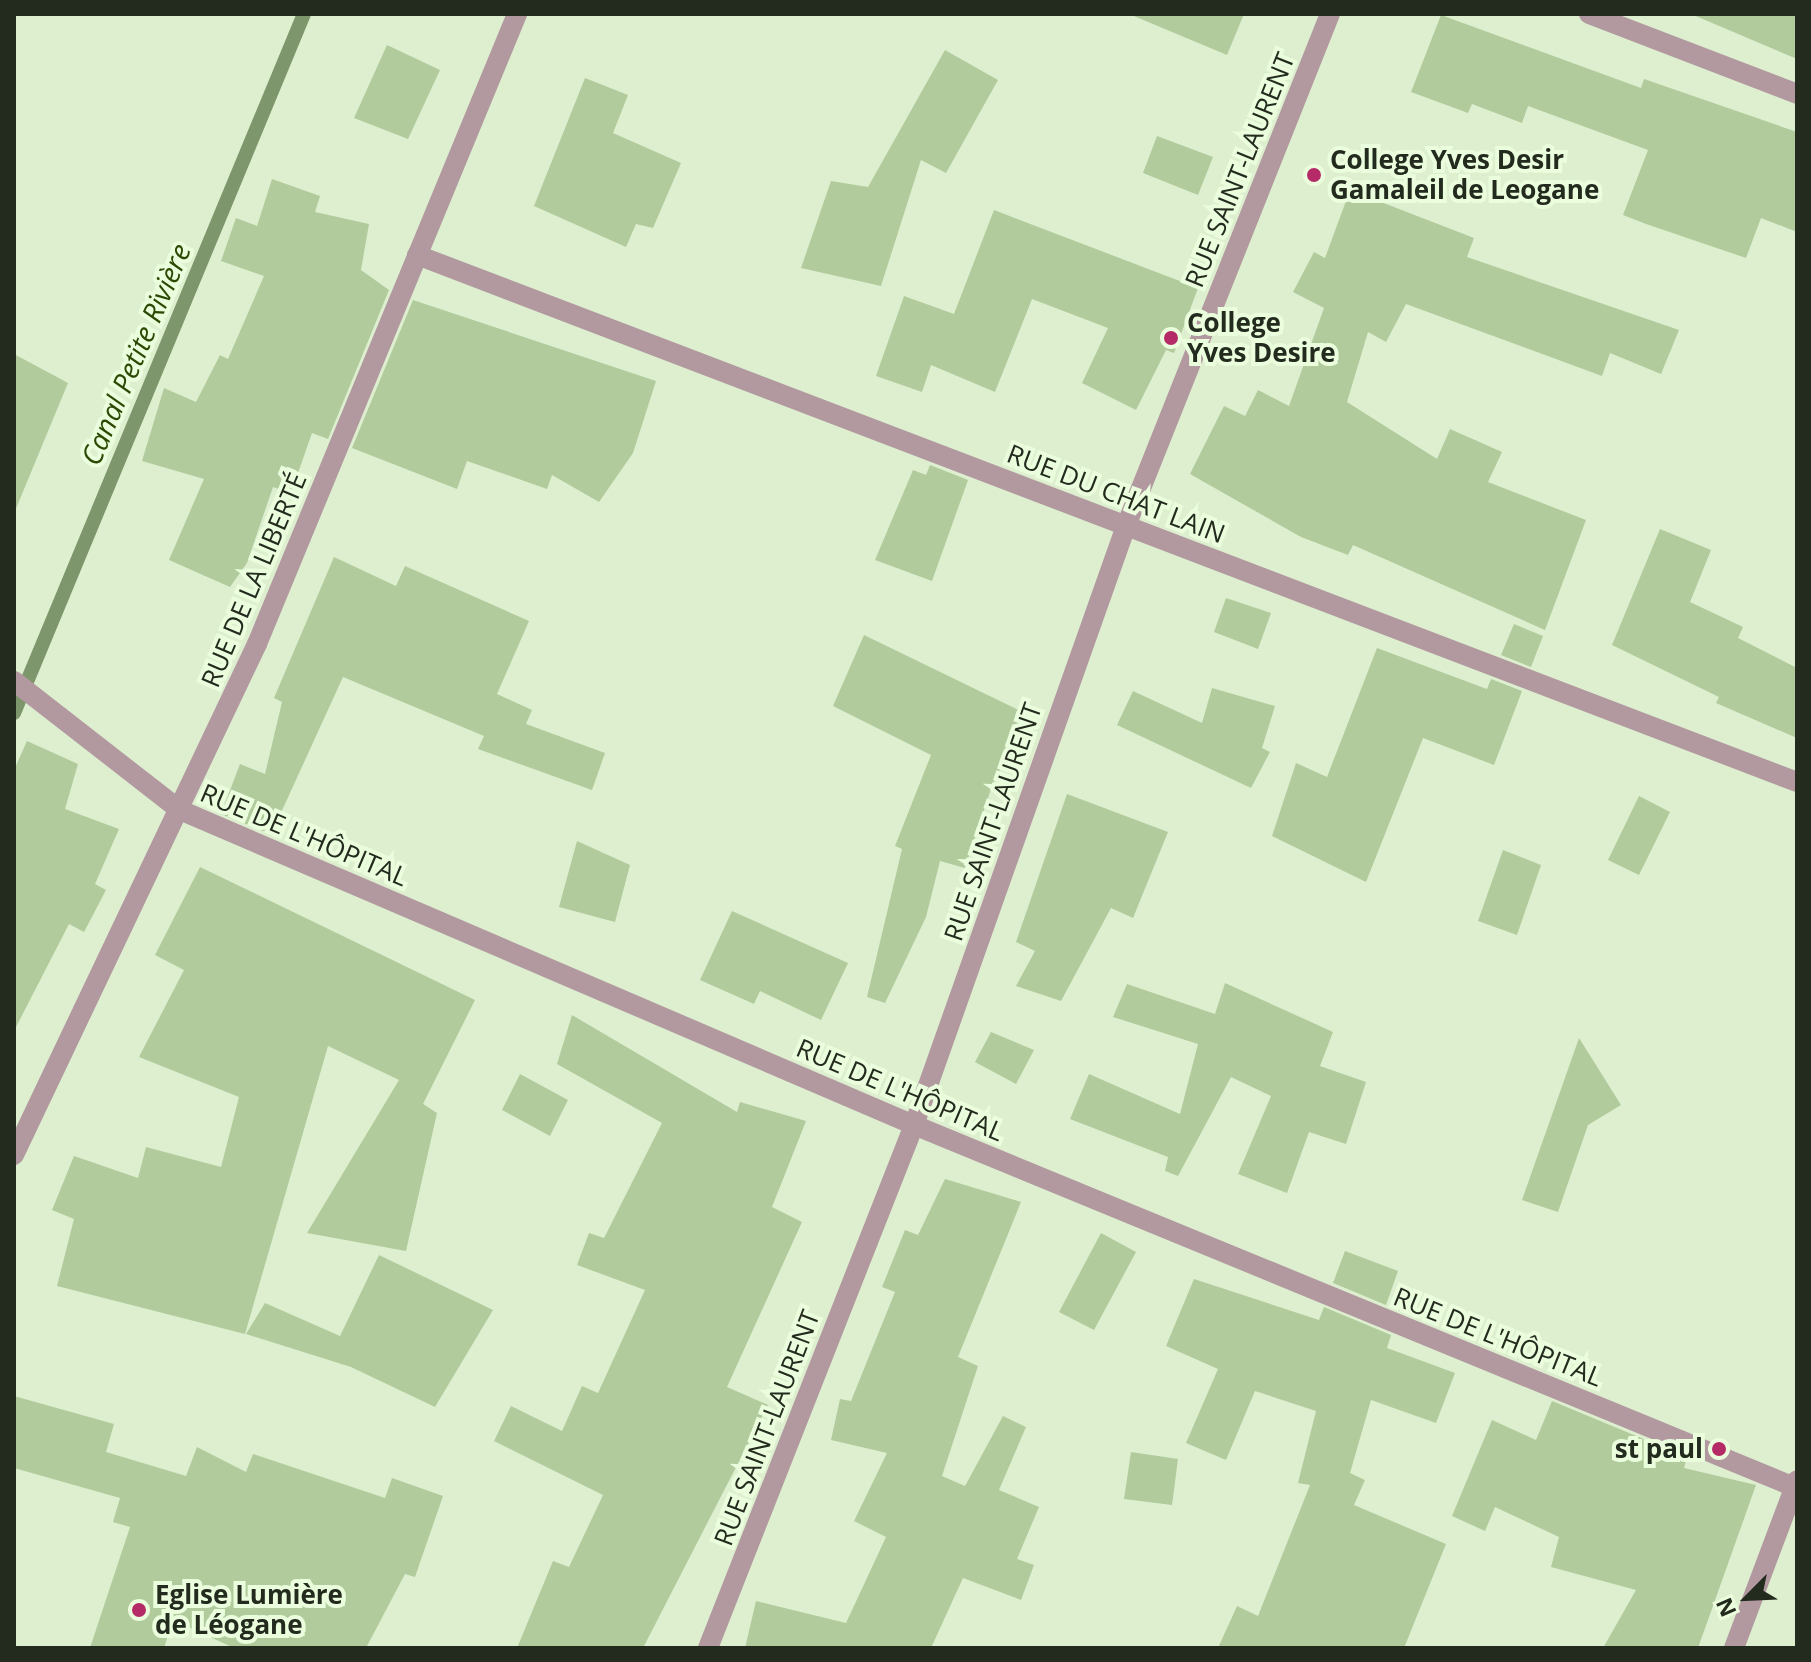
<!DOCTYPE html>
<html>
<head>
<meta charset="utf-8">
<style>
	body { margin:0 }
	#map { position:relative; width:1811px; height:1662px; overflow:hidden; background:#ddefcf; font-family:"Open Sans",sans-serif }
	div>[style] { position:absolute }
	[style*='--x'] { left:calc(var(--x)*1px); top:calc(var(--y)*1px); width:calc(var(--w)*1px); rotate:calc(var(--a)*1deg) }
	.stream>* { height:14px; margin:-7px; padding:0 7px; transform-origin:7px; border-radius:7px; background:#7e966b }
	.building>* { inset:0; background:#b1cb9d }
	.minor>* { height:20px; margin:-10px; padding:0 10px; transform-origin:10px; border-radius:10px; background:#b299a0 }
	.tertiary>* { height:20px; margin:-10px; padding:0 10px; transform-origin:10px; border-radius:10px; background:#b299a0 }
	.dots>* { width:22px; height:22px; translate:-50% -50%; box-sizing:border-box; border:4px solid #eafddc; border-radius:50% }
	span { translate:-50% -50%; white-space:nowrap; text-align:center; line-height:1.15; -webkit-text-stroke:8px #eafddc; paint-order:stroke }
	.poi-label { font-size:26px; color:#232a1e; font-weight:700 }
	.left { translate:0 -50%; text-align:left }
	.right { translate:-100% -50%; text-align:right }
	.street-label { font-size:26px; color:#232a1e }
	.water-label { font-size:28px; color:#2b4903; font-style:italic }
	.frame { position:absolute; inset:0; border:16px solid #232a1e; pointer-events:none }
	.north { position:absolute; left:1707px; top:1558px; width:80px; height:80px; -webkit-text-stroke:6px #eafddc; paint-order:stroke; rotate:246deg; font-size:22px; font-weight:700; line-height:32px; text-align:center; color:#232a1e }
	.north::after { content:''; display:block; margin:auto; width:28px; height:36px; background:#232a1e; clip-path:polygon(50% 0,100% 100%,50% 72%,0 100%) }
</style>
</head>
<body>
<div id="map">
	<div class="stream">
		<i style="--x:14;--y:713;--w:757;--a:-67.47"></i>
	</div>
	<div class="building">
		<i style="clip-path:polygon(1129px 14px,1244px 14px,1227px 55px)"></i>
		<i style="clip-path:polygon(1691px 14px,1797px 14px,1797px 59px)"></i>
		<i style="clip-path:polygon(1441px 15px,1641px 88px,1644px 79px,1797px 132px,1797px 232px,1761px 218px,1746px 258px,1646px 224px,1623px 215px,1648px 150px,1528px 106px,1522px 123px,1472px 104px,1468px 113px,1411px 92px)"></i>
		<i style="clip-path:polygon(387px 45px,440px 70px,408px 139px,354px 118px)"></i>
		<i style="clip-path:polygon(945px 50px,998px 80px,946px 173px,921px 160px,881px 286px,801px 268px,831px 181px,868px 187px)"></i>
		<i style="clip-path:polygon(585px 78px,628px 95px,613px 133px,681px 163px,653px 228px,636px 224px,626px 247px,534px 206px)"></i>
		<i style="clip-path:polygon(1157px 136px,1213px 157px,1198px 195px,1143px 173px)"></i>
		<i style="clip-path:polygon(272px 179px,320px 196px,315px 212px,369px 224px,361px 270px,389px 290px,328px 439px,312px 433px,291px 493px,273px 487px,247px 563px,230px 587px,169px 560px,204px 479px,142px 461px,164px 388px,196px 402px,220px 355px,228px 359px,264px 276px,221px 261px,236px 218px,257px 226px)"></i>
		<i style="clip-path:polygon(1350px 190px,1474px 238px,1467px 257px,1679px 330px,1661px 374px,1610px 353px,1602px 376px,1406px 304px,1386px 342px,1368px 332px,1347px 402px,1437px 459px,1450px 429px,1502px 452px,1488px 482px,1586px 520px,1545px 630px,1353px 545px,1348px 555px,1301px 537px,1190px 474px,1224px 406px,1245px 416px,1258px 390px,1289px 406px,1324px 308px,1293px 292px,1314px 252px,1325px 258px)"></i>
		<i style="clip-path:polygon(994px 210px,1198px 288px,1174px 353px,1166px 350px,1136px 410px,1082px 383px,1108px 328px,1032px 299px,995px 392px,931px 365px,922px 392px,876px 376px,904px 296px,954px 314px)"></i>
		<i style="clip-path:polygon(413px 300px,656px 381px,633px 453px,599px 502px,552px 475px,547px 489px,467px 461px,457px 489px,352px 448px)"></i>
		<i style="clip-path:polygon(14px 354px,68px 383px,15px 511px,14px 511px)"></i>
		<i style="clip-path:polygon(930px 465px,968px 480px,932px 581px,875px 560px,913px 470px,926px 475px)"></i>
		<i style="clip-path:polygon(1660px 529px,1711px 550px,1690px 602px,1743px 627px,1738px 638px,1797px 668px,1797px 738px,1716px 703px,1719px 697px,1612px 645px)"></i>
		<i style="clip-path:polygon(334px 557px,396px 586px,405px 566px,529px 621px,497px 694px,532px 710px,526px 724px,605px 753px,592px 790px,478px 749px,484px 736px,343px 677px,274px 828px,263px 831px,221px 814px,240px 764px,265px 774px,282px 702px,274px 698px)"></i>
		<i style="clip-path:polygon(1226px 598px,1271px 613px,1258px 649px,1214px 632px)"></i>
		<i style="clip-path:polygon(1514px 624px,1543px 636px,1531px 667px,1501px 655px)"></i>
		<i style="clip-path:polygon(864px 635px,1027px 714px,992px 786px,965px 868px,940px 861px,926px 917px,885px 1003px,867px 997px,902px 849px,895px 846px,931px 755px,833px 706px)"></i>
		<i style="clip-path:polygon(1377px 648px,1487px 689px,1491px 679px,1522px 691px,1494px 765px,1423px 738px,1366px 882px,1272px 836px,1296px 763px,1327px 777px)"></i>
		<i style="clip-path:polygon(1212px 688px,1275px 706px,1262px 748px,1270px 752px,1251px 788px,1117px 725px,1133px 691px,1202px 723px)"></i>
		<i style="clip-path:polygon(27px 741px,78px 764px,65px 809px,119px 829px,95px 884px,106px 890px,84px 932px,69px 924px,14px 1031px,14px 770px)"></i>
		<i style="clip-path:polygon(1067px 794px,1168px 832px,1133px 918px,1111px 908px,1061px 1001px,1016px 986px,1035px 951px,1016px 942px)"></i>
		<i style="clip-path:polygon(1639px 796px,1670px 812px,1639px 875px,1608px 860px)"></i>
		<i style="clip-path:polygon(577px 841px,630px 865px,615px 922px,559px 907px)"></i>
		<i style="clip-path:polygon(1503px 850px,1541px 865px,1517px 935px,1478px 921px)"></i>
		<i style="clip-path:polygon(200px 867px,475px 1000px,423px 1104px,437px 1113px,406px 1251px,307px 1233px,399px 1080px,328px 1046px,245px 1334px,57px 1286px,74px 1219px,52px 1210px,74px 1156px,138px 1178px,146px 1147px,221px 1167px,239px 1097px,139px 1057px,184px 970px,155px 955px)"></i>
		<i style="clip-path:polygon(732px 911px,848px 963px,821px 1020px,760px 991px,754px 1004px,700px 980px)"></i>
		<i style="clip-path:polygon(1225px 983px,1333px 1032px,1320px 1066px,1366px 1082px,1346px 1144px,1309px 1132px,1287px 1193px,1238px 1174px,1271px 1096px,1231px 1077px,1178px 1176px,1165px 1171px,1168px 1157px,1070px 1119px,1089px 1074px,1180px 1114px,1198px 1044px,1113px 1017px,1127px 984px,1215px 1014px)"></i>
		<i style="clip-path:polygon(572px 1015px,737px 1112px,740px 1102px,806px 1121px,772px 1207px,802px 1222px,727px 1387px,768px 1405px,643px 1648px,517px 1648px,553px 1561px,569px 1567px,603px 1495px,494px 1441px,511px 1406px,562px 1431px,582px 1386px,598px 1393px,645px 1290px,577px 1265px,589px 1233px,604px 1238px,662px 1123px,557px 1064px)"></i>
		<i style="clip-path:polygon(991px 1032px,1034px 1050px,1016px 1084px,975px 1062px)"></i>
		<i style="clip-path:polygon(1579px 1038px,1621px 1105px,1588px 1125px,1558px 1212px,1522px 1200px)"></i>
		<i style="clip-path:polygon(520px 1074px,568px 1100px,550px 1136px,502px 1110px)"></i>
		<i style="clip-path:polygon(945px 1179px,1021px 1202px,958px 1357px,978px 1366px,942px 1476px,965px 1486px,1003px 1416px,1026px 1427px,999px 1490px,1039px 1507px,1017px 1559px,1034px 1565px,1021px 1600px,963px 1578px,931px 1648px,745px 1648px,756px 1601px,846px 1623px,886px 1537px,854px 1521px,887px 1453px,831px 1440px,840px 1399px,851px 1401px,895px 1292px,882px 1287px,905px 1230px,918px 1235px)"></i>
		<i style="clip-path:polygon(1101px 1233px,1136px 1252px,1094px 1330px,1059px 1312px)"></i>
		<i style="clip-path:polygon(1345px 1251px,1398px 1271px,1386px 1305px,1333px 1283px)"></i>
		<i style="clip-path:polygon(379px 1255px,493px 1310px,435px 1407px,351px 1367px,246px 1334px,265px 1303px,340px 1336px)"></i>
		<i style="clip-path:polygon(1194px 1279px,1319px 1320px,1324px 1307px,1391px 1335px,1387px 1348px,1455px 1373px,1436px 1423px,1371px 1400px,1350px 1473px,1365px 1480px,1354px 1505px,1446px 1544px,1404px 1648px,1218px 1648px,1237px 1606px,1258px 1616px,1310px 1485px,1298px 1483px,1316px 1411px,1255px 1391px,1226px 1460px,1186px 1443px,1218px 1369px,1166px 1346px)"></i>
		<i style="clip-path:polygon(14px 1396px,114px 1424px,106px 1452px,186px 1476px,197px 1447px,246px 1472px,253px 1454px,385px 1498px,392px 1478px,443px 1496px,415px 1577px,405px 1574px,366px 1648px,234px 1648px,173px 1620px,164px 1648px,90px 1648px,130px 1527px,113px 1522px,120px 1498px,14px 1468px)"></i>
		<i style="clip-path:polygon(1552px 1401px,1687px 1457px,1684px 1468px,1756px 1485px,1698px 1648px,1603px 1648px,1636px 1590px,1551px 1567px,1559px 1537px,1495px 1507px,1485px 1531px,1452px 1516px,1492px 1420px,1536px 1440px)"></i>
		<i style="clip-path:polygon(1131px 1452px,1178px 1459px,1172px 1505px,1124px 1499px)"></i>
	</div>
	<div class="minor">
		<i style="--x:1589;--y:14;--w:223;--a:21"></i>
		<i style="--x:417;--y:255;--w:1477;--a:20.9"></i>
		<i style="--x:14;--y:681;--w:210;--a:37.9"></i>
		<i style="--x:180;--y:810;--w:799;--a:23.23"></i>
		<i style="--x:914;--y:1125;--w:955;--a:22.35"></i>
		<i style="--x:14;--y:1155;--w:566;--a:-64.57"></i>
		<i style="--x:257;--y:644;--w:682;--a:-67.57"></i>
		<i style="--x:708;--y:1648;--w:562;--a:-68.5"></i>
		<i style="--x:914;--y:1125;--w:635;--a:-70.51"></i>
		<i style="--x:1126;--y:526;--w:551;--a:-68.28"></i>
	</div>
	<div class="tertiary">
		<i style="--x:1734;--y:1648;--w:179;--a:-69.4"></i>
	</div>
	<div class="dots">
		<i style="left:1314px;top:175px;background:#b52b67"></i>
		<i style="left:1171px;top:338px;background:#b52b67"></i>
		<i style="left:1719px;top:1449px;background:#b52b67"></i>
		<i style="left:139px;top:1610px;background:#b52b67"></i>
	</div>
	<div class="poi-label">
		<span class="left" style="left:1330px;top:175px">College Yves Desir<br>Gamaleil de Leogane</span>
		<span class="left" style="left:1187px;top:338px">College<br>Yves Desire</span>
		<span class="right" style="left:1703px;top:1449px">st paul</span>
		<span class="left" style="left:155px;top:1610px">Eglise Lumière<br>de Léogane</span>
	</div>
	<div class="street-label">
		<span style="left:1240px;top:170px;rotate:-68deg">RUE SAINT-LAURENT</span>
		<span style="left:1116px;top:494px;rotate:21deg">RUE DU CHAT LAIN</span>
		<span style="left:254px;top:580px;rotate:-67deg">RUE DE LA LIBERTÉ</span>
		<span style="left:993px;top:822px;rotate:-71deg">RUE SAINT-LAURENT</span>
		<span style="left:304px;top:835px;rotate:23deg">RUE DE L'HÔPITAL</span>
		<span style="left:900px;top:1090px;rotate:23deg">RUE DE L'HÔPITAL</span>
		<span style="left:1498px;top:1337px;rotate:22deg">RUE DE L'HÔPITAL</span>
		<span style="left:767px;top:1428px;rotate:-69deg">RUE SAINT-LAURENT</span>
	</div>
	<div class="water-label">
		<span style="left:135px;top:354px;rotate:-67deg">Canal Petite Rivière</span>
	</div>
	<div class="frame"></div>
	<div class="north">N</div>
</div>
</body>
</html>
